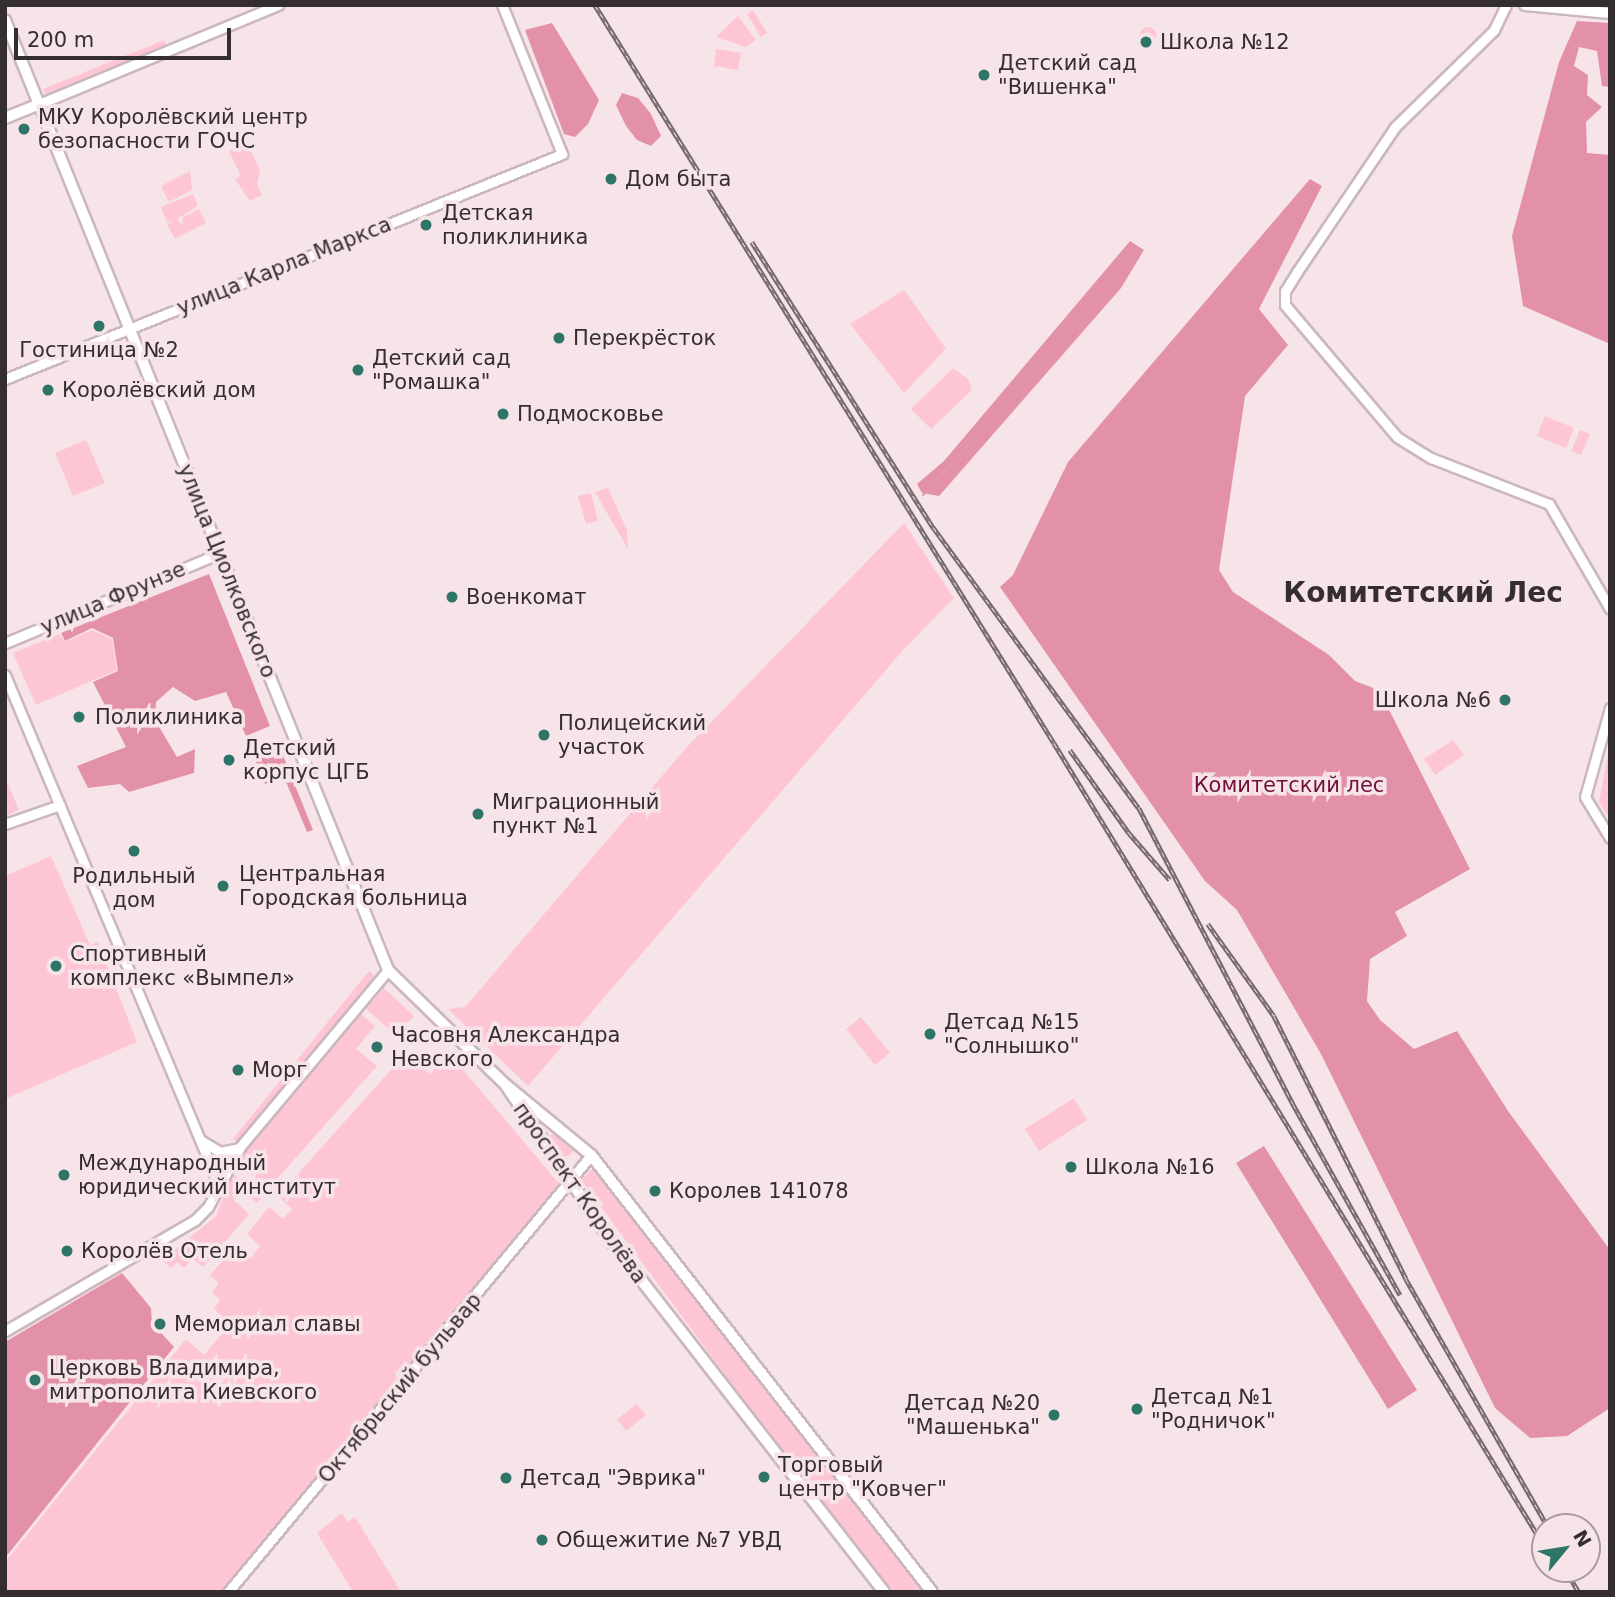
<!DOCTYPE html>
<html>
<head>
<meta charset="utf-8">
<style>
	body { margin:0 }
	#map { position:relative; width:1615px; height:1597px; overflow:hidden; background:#f7e4e9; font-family:"DejaVu Sans",sans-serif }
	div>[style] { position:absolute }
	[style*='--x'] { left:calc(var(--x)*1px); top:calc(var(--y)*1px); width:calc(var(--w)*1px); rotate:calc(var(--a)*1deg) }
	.green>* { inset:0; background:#fec6d5 }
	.round { border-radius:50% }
	.forest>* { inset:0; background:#e291a9 }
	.stream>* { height:2px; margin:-1px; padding:0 1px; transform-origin:1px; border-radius:1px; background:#e795ad }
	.roads { filter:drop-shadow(2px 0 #cbb8bd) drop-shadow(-2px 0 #cbb8bd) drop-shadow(0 2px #cbb8bd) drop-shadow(0 -2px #cbb8bd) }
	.minor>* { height:9px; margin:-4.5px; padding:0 4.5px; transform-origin:4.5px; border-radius:4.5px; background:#fff }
	.major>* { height:10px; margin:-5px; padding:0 5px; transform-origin:5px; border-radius:5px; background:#fff }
	.rail>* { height:4.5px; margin-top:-2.25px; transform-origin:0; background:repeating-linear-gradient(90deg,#f7e4e9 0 5px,#74696c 0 10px); box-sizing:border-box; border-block:2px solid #74696c }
	.dots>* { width:19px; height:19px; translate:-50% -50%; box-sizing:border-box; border:4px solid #f7e4e9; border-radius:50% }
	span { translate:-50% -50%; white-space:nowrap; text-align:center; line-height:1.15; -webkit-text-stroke:7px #f7e4e9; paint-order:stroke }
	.poi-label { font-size:21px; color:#352e30 }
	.left { translate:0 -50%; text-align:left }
	.right { translate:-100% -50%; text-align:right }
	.street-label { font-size:21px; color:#352e30 }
	.park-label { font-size:21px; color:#71103a }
	.district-label { font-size:28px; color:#352e30; font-weight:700 }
	.frame { position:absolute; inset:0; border:7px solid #352e30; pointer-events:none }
	.north { position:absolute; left:1531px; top:1513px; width:70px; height:70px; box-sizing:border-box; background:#f7e4e9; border:2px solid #a99b9f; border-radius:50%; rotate:60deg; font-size:19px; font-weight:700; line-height:28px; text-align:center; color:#352e30 }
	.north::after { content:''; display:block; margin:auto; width:24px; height:32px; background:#2f7469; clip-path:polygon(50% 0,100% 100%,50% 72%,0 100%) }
	.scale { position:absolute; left:14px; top:28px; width:217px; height:32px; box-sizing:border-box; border:4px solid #352e30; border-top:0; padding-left:9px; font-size:21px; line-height:24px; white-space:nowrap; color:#352e30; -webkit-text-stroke:5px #f7e4e9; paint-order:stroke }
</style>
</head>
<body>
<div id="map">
	<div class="green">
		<i style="clip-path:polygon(753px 10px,767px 33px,761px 37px,747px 14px)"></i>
		<i style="clip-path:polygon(738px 16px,756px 40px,746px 47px,716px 37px)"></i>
		<i class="round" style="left:1140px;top:27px;width:16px;height:16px"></i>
		<i style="clip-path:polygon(164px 40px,168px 49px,47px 98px,43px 89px)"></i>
		<i style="clip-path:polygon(716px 49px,741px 53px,738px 70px,714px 66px)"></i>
		<i style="clip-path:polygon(247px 142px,260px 170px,257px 184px,262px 195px,250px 201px,235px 179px,241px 176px,229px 151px)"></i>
		<i style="clip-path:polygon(190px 171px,192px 190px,169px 202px,161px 186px)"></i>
		<i style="clip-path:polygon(193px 194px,198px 206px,177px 219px,182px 225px,183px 217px,199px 209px,206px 223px,175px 239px,167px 224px,172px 221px,167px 222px,161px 207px)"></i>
		<i style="clip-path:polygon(904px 290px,946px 349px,904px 393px,850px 324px)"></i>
		<i style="clip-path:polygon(953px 368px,968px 379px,972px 390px,931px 429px,911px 409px)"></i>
		<i style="clip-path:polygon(1545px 416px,1574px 428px,1566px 448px,1537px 436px)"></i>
		<i style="clip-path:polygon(1580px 430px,1590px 434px,1581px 455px,1571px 451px)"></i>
		<i style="clip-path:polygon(86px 440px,105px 483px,73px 496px,55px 453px)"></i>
		<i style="clip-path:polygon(608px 488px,627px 530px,628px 549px,595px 492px)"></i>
		<i style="clip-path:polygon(591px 493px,598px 521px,586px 524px,578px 496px)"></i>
		<i style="clip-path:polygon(904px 523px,954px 598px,904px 649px,528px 1086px,448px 1009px,465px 1007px,685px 749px)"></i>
		<i style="clip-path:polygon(92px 630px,112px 639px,117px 670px,36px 705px,13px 653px,59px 634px,65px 642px)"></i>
		<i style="clip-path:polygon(1453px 740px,1464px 755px,1435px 775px,1424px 759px)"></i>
		<i style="clip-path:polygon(1610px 744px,1610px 819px,1599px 802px)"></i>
		<i style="clip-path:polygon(5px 777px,19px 810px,5px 816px)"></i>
		<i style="clip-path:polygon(51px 856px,90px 945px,98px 942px,137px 1042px,5px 1099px,5px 876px)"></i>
		<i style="clip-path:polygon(369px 971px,378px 979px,240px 1144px,233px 1139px)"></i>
		<i style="clip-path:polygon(384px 988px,414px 1016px,396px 1035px,366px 1009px)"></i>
		<i style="clip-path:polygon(361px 1014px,375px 1026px,356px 1049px,377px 1066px,270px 1187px,261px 1183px,236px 1162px)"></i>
		<i style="clip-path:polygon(861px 1017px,890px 1053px,875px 1065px,846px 1029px)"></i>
		<i style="clip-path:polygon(406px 1053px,430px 1074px,449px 1053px,561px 1186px,222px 1592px,5px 1592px,5px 1562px,186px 1339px,204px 1355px,230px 1324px,214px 1309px,220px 1300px,212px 1292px,219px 1283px,210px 1275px,236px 1246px,251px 1258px,260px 1246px,247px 1234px,269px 1207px,283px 1219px,292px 1209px,278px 1196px)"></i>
		<i style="clip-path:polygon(1074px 1098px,1087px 1120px,1039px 1151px,1025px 1129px)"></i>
		<i style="clip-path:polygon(561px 1134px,575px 1148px,569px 1156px,559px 1157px,549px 1143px,550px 1135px)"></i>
		<i style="clip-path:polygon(594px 1167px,617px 1194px,922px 1592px,893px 1592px,735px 1388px,581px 1180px)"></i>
		<i style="clip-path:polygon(232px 1173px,261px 1198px,257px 1203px,242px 1190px,234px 1200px,249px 1214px,203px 1267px,192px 1259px,184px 1268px,177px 1262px,171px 1268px,162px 1260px,216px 1216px)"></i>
		<i style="clip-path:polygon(637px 1404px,646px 1415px,626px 1431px,617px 1419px)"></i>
		<i style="clip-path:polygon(342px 1513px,347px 1522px,355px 1517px,401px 1592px,353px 1592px,317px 1533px)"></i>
	</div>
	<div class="forest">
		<i style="clip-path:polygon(1577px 21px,1610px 23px,1610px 87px,1602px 86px,1597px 51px,1579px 47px,1574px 66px,1588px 75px,1587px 95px,1602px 107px,1586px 122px,1587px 153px,1610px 155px,1610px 344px,1523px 306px,1512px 236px,1559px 62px)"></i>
		<i style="clip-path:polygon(552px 23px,599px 100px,588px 124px,575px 137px,564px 134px,525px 30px)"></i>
		<i style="clip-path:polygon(622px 93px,638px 98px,651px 114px,661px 136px,651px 146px,637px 140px,626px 126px,616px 105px)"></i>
		<i style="clip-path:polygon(1310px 179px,1322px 186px,1259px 309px,1288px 345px,1245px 396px,1219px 570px,1233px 592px,1329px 655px,1355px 681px,1379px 690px,1470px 869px,1395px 912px,1407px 936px,1370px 959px,1367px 1001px,1380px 1020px,1414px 1049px,1457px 1031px,1508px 1111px,1610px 1250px,1610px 1408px,1567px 1436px,1530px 1438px,1495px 1408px,1321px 1054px,1237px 910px,1205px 881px,1000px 587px,1013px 575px,1068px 462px)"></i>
		<i style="clip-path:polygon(1130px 241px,1144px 250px,1121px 288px,939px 496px,922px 493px,917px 484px,944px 461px)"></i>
		<i style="clip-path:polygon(209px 574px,270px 726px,246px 736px,226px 692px,195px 701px,173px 687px,156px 702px,155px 720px,177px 757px,195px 749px,194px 773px,129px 792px,120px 784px,88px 788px,77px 766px,126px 747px,93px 682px,118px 671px,113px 638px,92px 628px,65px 641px,61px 633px)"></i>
		<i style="clip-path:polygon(278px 743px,313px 830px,307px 832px,284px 777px,265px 784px,252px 752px)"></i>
		<i style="clip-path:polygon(1264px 1146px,1417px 1390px,1388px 1409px,1236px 1163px)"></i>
		<i style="clip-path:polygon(122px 1273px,151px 1308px,152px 1323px,174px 1347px,5px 1558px,5px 1342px)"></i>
	</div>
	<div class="stream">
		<i style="--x:923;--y:495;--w:77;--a:-47.6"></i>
	</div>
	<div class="roads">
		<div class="minor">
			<i style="--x:1506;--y:5;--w:28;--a:116"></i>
			<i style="--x:1494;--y:30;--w:139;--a:135.6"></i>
			<i style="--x:1395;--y:127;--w:175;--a:124.1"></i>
			<i style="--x:1297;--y:272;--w:22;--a:122"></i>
			<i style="--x:1285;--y:291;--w:14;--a:90"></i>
			<i style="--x:1285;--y:305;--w:173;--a:49.7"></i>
			<i style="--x:1397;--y:437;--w:40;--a:32"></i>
			<i style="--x:1431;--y:458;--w:127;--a:21.3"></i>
			<i style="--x:1549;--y:504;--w:121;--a:59.8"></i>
			<i style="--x:39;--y:104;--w:259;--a:-22.5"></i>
			<i style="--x:5;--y:379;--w:601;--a:-22"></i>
			<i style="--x:562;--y:154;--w:161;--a:-111.9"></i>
			<i style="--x:5;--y:643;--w:233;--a:-22.7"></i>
			<i style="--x:5;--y:675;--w:551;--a:67.25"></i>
			<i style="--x:1610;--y:708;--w:92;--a:105.7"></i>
			<i style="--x:1585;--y:797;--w:48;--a:58.6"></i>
			<i style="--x:5;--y:824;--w:58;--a:-19.1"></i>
			<i style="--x:202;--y:1141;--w:21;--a:31"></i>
			<i style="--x:220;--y:1152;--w:19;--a:-12"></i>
			<i style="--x:5;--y:1331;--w:220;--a:-30.3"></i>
			<i style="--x:195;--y:1220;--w:18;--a:-45"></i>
			<i style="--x:208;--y:1207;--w:68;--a:-61.9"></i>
			<i style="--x:240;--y:1147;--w:231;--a:-50.1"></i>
			<i style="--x:228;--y:1592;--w:568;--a:-50.28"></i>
		</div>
		<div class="major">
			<i style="--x:1525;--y:5;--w:85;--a:5.4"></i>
			<i style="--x:5;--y:20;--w:1024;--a:68.04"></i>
			<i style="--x:388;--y:970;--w:165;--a:44.3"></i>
			<i style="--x:506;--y:1085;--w:110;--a:39.5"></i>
			<i style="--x:591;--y:1155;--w:554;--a:52.03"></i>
			<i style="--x:5;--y:118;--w:37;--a:-22"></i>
			<i style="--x:507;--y:1087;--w:191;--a:55.9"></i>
			<i style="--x:614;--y:1245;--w:440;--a:52.1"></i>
		</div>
	</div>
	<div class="rail">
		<i style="--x:595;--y:5;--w:869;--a:58.12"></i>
		<i style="--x:1054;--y:743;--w:942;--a:58.59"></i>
		<i style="--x:752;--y:242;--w:338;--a:57.6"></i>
		<i style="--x:933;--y:527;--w:348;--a:53.8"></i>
		<i style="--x:1139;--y:808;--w:334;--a:62.5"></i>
		<i style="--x:1293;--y:1104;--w:219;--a:60.7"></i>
		<i style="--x:1070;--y:750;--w:102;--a:54.6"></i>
		<i style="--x:1129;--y:833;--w:62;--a:48.9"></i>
		<i style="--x:1208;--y:924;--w:113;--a:54.3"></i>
		<i style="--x:1274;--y:1016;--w:294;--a:63.3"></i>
		<i style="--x:1406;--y:1279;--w:286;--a:60.2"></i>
		<i style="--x:1565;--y:1569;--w:27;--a:59"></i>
	</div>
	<div class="dots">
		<i style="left:1146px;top:42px;background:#2f7469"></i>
		<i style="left:984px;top:75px;background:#2f7469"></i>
		<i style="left:24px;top:129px;background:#2f7469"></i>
		<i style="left:611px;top:179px;background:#2f7469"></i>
		<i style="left:426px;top:225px;background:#2f7469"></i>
		<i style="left:99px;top:326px;background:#2f7469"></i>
		<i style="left:559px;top:338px;background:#2f7469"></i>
		<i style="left:358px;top:370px;background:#2f7469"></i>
		<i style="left:48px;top:390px;background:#2f7469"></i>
		<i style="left:503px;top:414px;background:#2f7469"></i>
		<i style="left:452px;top:597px;background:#2f7469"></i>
		<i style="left:1505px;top:700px;background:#2f7469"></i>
		<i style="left:79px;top:717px;background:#2f7469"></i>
		<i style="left:544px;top:735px;background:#2f7469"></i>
		<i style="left:229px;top:760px;background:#2f7469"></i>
		<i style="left:478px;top:814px;background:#2f7469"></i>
		<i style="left:134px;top:851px;background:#2f7469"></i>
		<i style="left:223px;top:886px;background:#2f7469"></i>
		<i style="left:56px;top:966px;background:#2f7469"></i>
		<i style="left:930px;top:1034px;background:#2f7469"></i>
		<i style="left:377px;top:1047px;background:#2f7469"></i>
		<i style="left:238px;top:1070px;background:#2f7469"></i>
		<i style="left:1071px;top:1167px;background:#2f7469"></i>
		<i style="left:64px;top:1175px;background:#2f7469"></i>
		<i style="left:655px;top:1191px;background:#2f7469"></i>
		<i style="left:67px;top:1251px;background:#2f7469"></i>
		<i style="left:160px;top:1324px;background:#2f7469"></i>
		<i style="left:35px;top:1380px;background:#2f7469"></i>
		<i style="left:1137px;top:1409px;background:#2f7469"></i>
		<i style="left:1054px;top:1415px;background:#2f7469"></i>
		<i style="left:764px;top:1477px;background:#2f7469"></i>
		<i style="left:506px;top:1478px;background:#2f7469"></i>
		<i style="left:542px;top:1540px;background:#2f7469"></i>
	</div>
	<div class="poi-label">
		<span class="left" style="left:1160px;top:42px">Школа №12</span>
		<span class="left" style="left:998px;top:75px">Детский сад<br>"Вишенка"</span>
		<span class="left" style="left:38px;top:129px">МКУ Королёвский центр<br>безопасности ГОЧС</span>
		<span class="left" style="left:625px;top:179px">Дом быта</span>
		<span class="left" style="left:442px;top:225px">Детская<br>поликлиника</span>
		<span class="left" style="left:573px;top:338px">Перекрёсток</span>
		<span style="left:99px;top:350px">Гостиница №2</span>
		<span class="left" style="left:372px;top:370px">Детский сад<br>"Ромашка"</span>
		<span class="left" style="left:62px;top:390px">Королёвский дом</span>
		<span class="left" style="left:517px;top:414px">Подмосковье</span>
		<span class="left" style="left:466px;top:597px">Военкомат</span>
		<span class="right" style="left:1491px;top:700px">Школа №6</span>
		<span class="left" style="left:95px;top:717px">Поликлиника</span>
		<span class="left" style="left:558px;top:735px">Полицейский<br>участок</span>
		<span class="left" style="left:243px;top:760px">Детский<br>корпус ЦГБ</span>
		<span class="left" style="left:492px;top:814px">Миграционный<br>пункт №1</span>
		<span class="left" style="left:239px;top:886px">Центральная<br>Городская больница</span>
		<span style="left:134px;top:888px">Родильный<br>дом</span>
		<span class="left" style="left:70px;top:966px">Спортивный<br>комплекс «Вымпел»</span>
		<span class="left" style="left:944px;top:1034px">Детсад №15<br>"Солнышко"</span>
		<span class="left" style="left:391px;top:1047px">Часовня Александра<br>Невского</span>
		<span class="left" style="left:252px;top:1070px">Морг</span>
		<span class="left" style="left:78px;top:1175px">Международный<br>юридический институт</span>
		<span class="left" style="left:1085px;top:1167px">Школа №16</span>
		<span class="left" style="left:669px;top:1191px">Королев 141078</span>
		<span class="left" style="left:81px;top:1251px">Королёв Отель</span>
		<span class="left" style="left:174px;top:1324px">Мемориал славы</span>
		<span class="left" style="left:49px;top:1380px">Церковь Владимира,<br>митрополита Киевского</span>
		<span class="left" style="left:1151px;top:1409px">Детсад №1<br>"Родничок"</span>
		<span class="right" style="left:1040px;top:1415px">Детсад №20<br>"Машенька"</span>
		<span class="left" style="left:778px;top:1477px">Торговый<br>центр "Ковчег"</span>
		<span class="left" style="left:520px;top:1478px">Детсад "Эврика"</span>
		<span class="left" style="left:556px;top:1540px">Общежитие №7 УВД</span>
	</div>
	<div class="street-label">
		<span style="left:284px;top:266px;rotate:-22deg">улица Карла Маркса</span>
		<span style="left:227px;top:571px;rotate:68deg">улица Циолковского</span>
		<span style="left:113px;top:598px;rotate:-23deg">улица Фрунзе</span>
		<span style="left:580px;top:1193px;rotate:55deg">проспект Королёва</span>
		<span style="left:400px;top:1388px;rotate:-50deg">Октябрьский бульвар</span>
	</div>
	<div class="park-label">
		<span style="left:1289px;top:785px">Комитетский лес</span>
	</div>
	<div class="district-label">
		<span style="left:1423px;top:593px">Комитетский Лес</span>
	</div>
	<div class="frame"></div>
	<div class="north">N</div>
	<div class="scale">200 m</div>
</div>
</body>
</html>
